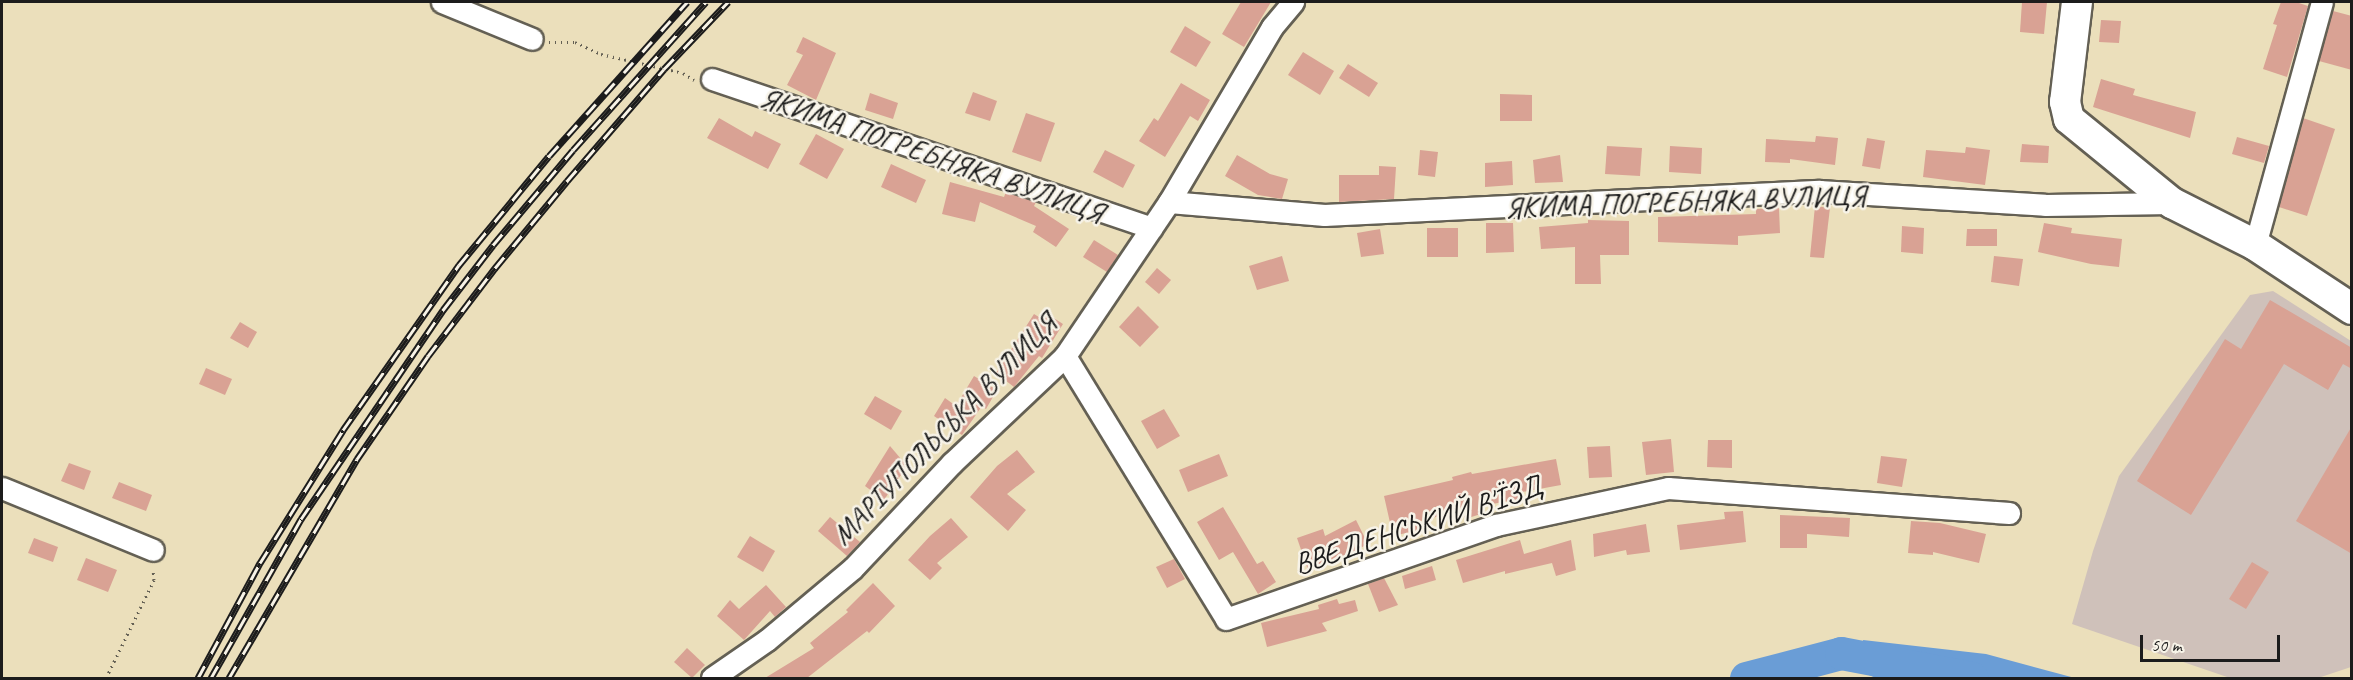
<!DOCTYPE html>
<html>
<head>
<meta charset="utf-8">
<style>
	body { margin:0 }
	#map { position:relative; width:2353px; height:680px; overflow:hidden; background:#ebdfbb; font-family:Caveat,sans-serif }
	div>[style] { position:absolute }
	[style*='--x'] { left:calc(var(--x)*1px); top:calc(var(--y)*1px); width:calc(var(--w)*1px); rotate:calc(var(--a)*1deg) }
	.industrial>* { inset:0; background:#cfc1ba }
	.water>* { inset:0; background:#6a9dd6 }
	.river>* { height:33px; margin:-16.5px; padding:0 16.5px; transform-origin:16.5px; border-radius:16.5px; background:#6a9dd6 }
	.building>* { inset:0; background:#d9a294 }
	.path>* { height:3px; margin-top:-1.5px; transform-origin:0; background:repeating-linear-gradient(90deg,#646054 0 1.5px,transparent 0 6px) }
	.roads { filter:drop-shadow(2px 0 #646054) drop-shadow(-2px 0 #646054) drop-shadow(0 2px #646054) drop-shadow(0 -2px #646054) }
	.street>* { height:21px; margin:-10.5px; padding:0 10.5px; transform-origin:10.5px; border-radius:10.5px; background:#fff }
	.secondary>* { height:30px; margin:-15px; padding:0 15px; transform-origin:15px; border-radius:15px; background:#fff }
	.rail>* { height:7px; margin-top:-3.5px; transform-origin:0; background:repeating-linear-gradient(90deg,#f7f3e8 0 14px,#1c1c1c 0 28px); box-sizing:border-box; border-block:2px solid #1c1c1c }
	span { translate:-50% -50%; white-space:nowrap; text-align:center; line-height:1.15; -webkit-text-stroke:5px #f7f3e8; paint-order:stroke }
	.street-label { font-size:30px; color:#1c1c1c }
	.frame { position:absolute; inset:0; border:3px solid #1c1c1c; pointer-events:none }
	.scale { position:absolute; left:2140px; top:635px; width:140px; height:27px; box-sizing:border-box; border:3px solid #1c1c1c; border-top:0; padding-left:8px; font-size:18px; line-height:21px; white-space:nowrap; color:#1c1c1c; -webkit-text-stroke:4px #f7f3e8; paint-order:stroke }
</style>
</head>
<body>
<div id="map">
	<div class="industrial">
		<i style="clip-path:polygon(2273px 291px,2351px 341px,2351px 667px,2318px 678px,2230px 678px,2072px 624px,2093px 551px,2119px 476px,2250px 295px)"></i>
	</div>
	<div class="water">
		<i style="clip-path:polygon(1863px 640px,1986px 654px,2075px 678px,1876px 678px,1869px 675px)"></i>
	</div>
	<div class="river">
		<i style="--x:1746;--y:678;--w:98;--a:-14.7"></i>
		<i style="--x:1841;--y:653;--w:133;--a:10.8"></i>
	</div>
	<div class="building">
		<i style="clip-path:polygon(1241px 2px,1271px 2px,1244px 47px,1222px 34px)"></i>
		<i style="clip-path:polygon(2022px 2px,2047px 2px,2044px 34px,2020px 32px)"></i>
		<i style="clip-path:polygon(2281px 2px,2296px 2px,2308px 6px,2287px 77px,2263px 69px,2277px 25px,2273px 24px)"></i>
		<i style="clip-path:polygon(2333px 11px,2352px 16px,2352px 70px,2319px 61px)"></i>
		<i style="clip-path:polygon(2101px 20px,2121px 21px,2119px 43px,2099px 42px)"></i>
		<i style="clip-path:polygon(1185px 26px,1211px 42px,1196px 67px,1170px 52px)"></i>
		<i style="clip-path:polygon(803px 37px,836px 53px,816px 100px,787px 85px,803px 55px,796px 52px)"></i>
		<i style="clip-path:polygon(1303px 52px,1334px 71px,1320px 95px,1288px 75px)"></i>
		<i style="clip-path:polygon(1348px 64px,1378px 83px,1369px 97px,1339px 78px)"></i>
		<i style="clip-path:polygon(2101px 79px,2135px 89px,2133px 95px,2196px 112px,2190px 138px,2093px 107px)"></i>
		<i style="clip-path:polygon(1181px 83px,1210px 100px,1198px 121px,1190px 116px,1165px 157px,1139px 141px,1154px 118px,1158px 121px)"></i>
		<i style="clip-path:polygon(973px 92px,997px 101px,990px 121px,965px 113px)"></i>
		<i style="clip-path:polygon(870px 93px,898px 103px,893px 119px,865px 110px)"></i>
		<i style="clip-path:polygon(1500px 94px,1532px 95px,1532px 121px,1500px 121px)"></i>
		<i style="clip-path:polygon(1026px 113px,1055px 123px,1041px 162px,1012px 152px)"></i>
		<i style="clip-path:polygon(719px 118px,752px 137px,755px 131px,781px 144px,768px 169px,707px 138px)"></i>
		<i style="clip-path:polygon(2303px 118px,2335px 129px,2307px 216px,2279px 207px)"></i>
		<i style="clip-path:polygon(816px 134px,844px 149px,827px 179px,799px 164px)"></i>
		<i style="clip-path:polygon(1816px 136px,1838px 138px,1835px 165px,1790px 159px,1790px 163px,1765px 162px,1766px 139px,1815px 142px)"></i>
		<i style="clip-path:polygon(2237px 137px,2269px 146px,2264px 163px,2232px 154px)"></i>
		<i style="clip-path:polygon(1867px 138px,1885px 141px,1880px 169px,1862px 166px)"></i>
		<i style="clip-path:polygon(2022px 144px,2049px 146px,2048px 163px,2020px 162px)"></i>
		<i style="clip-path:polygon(1607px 146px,1642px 148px,1640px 176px,1605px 174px)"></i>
		<i style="clip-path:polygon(1670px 146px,1702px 148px,1701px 174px,1669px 172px)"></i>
		<i style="clip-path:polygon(1966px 147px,1990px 150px,1985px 185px,1923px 177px,1926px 150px,1965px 153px)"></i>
		<i style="clip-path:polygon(1105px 150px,1135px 165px,1123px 188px,1093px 172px)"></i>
		<i style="clip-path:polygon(1420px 150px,1438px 152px,1435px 177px,1418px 175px)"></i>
		<i style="clip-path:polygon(1237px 155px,1270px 174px,1288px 179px,1282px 199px,1258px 195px,1225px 176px)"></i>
		<i style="clip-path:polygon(1560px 155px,1563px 182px,1535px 183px,1533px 160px)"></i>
		<i style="clip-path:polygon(1512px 161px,1513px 185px,1485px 187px,1485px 163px)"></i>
		<i style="clip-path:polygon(891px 164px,926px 180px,916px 203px,881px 187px)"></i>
		<i style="clip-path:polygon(1379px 166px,1396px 167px,1394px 199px,1339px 202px,1339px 175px,1379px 175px)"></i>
		<i style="clip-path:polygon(950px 182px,1004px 197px,1006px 192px,1036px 202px,1034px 206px,1069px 229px,1056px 247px,1033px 232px,1036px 226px,980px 202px,975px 222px,942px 214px)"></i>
		<i style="clip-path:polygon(1815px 206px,1830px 208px,1824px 258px,1810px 257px)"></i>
		<i style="clip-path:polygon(1779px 208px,1780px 233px,1738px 236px,1738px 245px,1658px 242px,1658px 217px,1756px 214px,1756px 209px)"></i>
		<i style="clip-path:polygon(1588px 220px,1629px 221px,1629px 255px,1600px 255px,1601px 284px,1575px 284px,1575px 247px,1541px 249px,1539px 227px,1588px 223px)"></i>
		<i style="clip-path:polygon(1486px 223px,1513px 223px,1514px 252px,1486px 253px)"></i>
		<i style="clip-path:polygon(2044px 223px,2072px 228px,2071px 233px,2122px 239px,2119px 267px,2091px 264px,2038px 252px)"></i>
		<i style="clip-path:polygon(1902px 226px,1924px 228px,1923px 254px,1901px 252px)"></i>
		<i style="clip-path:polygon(1427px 228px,1458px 228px,1458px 257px,1427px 257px)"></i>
		<i style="clip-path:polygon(1380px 229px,1384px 254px,1361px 257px,1357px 233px)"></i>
		<i style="clip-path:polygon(1967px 229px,1997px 229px,1997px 246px,1966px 246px)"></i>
		<i style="clip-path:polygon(1094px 240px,1118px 255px,1107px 272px,1083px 257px)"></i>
		<i style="clip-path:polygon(1282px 256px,1289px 281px,1257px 290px,1249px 266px)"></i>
		<i style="clip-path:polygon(1994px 256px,2023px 259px,2019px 286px,1991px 282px)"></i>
		<i style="clip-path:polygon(1157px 268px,1171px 280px,1159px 294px,1145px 282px)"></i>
		<i style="clip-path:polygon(2270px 300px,2352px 348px,2352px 369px,2343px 364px,2328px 390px,2284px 364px,2191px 515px,2137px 481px,2225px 339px,2241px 349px)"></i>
		<i style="clip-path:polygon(1138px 306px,1159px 327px,1140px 347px,1119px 327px)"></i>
		<i style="clip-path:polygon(1046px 313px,1063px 324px,1042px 358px,1039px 356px,1014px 387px,996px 373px,1034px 314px,1042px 319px)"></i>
		<i style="clip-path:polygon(240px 322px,257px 332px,248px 348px,230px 338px)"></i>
		<i style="clip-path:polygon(206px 368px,232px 379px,225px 395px,199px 384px)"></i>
		<i style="clip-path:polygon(974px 376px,997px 390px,986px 409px,982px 406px,962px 435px,934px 416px,945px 398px,956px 406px)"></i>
		<i style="clip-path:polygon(875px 396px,902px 411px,891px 430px,864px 414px)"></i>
		<i style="clip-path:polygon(1164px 409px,1180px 436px,1157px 449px,1141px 421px)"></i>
		<i style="clip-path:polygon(2352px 426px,2352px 554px,2296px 521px)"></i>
		<i style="clip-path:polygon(1671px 439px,1674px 472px,1646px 475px,1642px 442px)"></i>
		<i style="clip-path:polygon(1708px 440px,1732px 440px,1732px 468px,1707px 467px)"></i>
		<i style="clip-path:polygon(890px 446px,907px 466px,884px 500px,865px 486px)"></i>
		<i style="clip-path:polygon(1610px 446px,1612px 477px,1589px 478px,1587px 447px)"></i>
		<i style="clip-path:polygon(1017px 450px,1035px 472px,1007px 494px,1026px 510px,1008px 531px,970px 497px,997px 466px)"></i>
		<i style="clip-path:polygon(1219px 454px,1228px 476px,1188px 492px,1179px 470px)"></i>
		<i style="clip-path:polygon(1881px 456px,1907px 459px,1902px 487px,1877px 483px)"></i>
		<i style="clip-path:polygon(1556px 459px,1561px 485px,1517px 493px,1519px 499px,1482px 506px,1484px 513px,1465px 519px,1462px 510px,1417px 522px,1419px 530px,1393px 536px,1384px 496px,1453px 480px,1452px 477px,1471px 472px,1472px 474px)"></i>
		<i style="clip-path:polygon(69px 463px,91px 471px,84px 490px,61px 481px)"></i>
		<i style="clip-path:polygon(119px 482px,152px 495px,146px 511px,112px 498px)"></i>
		<i style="clip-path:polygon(1223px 507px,1257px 564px,1263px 561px,1276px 582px,1258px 594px,1233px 552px,1219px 560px,1197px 522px)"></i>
		<i style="clip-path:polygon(1743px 511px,1746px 542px,1680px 550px,1677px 525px,1725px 519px,1724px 512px)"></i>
		<i style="clip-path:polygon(1780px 515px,1850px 518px,1849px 537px,1807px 534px,1807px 548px,1780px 548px)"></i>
		<i style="clip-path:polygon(830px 517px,860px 542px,847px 556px,818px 531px)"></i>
		<i style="clip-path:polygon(951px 518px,968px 537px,937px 563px,942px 568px,930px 580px,908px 560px,930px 536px)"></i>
		<i style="clip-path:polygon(1356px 520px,1368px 544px,1334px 562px,1308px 570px,1297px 538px,1323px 529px,1325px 536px)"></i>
		<i style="clip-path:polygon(1911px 521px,1940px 523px,1986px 534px,1979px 563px,1933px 552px,1933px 555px,1908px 553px)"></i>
		<i style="clip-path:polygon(1646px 524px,1650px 552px,1627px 555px,1626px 550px,1594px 557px,1593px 534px)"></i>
		<i style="clip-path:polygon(750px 536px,775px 551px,763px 572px,737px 557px)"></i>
		<i style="clip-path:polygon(34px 538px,58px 547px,53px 562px,28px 553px)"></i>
		<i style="clip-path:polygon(1520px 540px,1524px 554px,1571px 540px,1576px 570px,1556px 576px,1552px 563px,1505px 574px,1505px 571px,1463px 583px,1456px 560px)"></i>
		<i style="clip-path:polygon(86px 558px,117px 570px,108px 592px,77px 580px)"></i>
		<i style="clip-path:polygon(1174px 559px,1185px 579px,1167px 588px,1156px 567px)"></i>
		<i style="clip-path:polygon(2252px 562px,2269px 572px,2246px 609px,2229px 599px)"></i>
		<i style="clip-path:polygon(1432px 566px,1436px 580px,1405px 589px,1402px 576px)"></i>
		<i style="clip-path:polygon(1384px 578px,1398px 605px,1379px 612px,1368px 584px)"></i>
		<i style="clip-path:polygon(873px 583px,895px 606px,869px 633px,867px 631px,807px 678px,765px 678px,814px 648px,810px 643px,848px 612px,846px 610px)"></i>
		<i style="clip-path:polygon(766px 585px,786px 607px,775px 617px,770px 611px,744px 640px,717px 616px,730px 600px,739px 609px)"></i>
		<i style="clip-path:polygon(1337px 599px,1339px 604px,1355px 600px,1358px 611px,1322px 623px,1327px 631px,1267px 647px,1261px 623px,1319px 609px,1318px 605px)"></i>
		<i style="clip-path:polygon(687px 648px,705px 665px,692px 678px,674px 662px)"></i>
	</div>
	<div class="path">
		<i style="--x:549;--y:42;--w:26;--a:0"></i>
		<i style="--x:575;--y:42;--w:29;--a:25"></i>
		<i style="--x:601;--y:54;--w:84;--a:13"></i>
		<i style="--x:683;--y:73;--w:13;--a:32"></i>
		<i style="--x:106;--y:678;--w:109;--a:-63.9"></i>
		<i style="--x:154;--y:580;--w:11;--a:-95"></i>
	</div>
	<div class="roads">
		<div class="street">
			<i style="--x:442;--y:2;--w:97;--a:22.3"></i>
			<i style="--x:712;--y:79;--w:464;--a:18.7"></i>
			<i style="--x:1169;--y:202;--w:156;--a:4.8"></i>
			<i style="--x:1324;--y:215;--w:496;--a:-2.8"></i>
			<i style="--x:1819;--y:191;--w:226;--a:3.5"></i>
			<i style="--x:2045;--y:205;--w:127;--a:-0.9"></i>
			<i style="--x:2255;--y:245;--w:252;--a:-74.6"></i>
			<i style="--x:1065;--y:356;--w:308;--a:58.5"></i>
			<i style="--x:1226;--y:619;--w:286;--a:-19.2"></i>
			<i style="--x:1496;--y:525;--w:176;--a:-12.1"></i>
			<i style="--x:1668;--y:488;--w:342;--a:4.2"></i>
			<i style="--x:2;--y:488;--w:163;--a:22.3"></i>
			<i style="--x:712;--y:678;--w:67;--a:-34.6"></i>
			<i style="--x:767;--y:640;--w:112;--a:-39.9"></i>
			<i style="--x:853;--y:568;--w:144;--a:-46.7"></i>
			<i style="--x:952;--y:463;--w:156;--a:-43.4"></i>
			<i style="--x:1065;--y:356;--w:186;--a:-56"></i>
			<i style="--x:1169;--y:202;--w:203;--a:-59.5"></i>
			<i style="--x:1272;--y:27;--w:33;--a:-50"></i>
		</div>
		<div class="secondary">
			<i style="--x:2077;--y:2;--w:101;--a:96.8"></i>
			<i style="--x:2065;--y:102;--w:17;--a:77"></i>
			<i style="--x:2069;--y:119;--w:133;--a:39.2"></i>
			<i style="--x:2172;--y:203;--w:93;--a:26.8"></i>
			<i style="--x:2255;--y:245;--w:116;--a:33.4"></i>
		</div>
	</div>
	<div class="rail">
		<i style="--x:198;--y:678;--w:131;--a:-61.7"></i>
		<i style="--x:260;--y:563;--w:157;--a:-58"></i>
		<i style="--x:343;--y:430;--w:202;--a:-54.9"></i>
		<i style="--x:459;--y:265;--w:141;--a:-50.5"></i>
		<i style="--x:549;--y:156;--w:207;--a:-48.1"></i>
		<i style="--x:211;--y:678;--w:183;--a:-60.5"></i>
		<i style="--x:301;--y:519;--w:253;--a:-55.8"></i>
		<i style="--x:443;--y:310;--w:82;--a:-52.4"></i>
		<i style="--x:493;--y:245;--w:124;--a:-49.9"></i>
		<i style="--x:573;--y:150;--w:199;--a:-48.1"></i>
		<i style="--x:229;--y:678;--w:254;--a:-59.7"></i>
		<i style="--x:357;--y:459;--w:125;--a:-55.4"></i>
		<i style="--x:428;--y:356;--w:111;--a:-52.7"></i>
		<i style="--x:495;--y:268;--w:113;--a:-50.4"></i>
		<i style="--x:567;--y:181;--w:148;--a:-49.1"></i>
		<i style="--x:664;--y:69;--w:93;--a:-46.3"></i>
	</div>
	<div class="street-label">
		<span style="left:932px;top:154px;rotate:19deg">ЯКИМА ПОГРЕБНЯКА ВУЛИЦЯ</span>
		<span style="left:1685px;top:201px;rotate:-2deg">ЯКИМА ПОГРЕБНЯКА ВУЛИЦЯ</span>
		<span style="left:944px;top:429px;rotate:-46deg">МАРІУПОЛЬСЬКА ВУЛИЦЯ</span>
		<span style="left:1418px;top:525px;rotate:-18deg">ВВЕДЕНСЬКИЙ В'ЇЗД</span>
	</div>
	<div class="frame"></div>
	<div class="scale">50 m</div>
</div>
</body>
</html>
